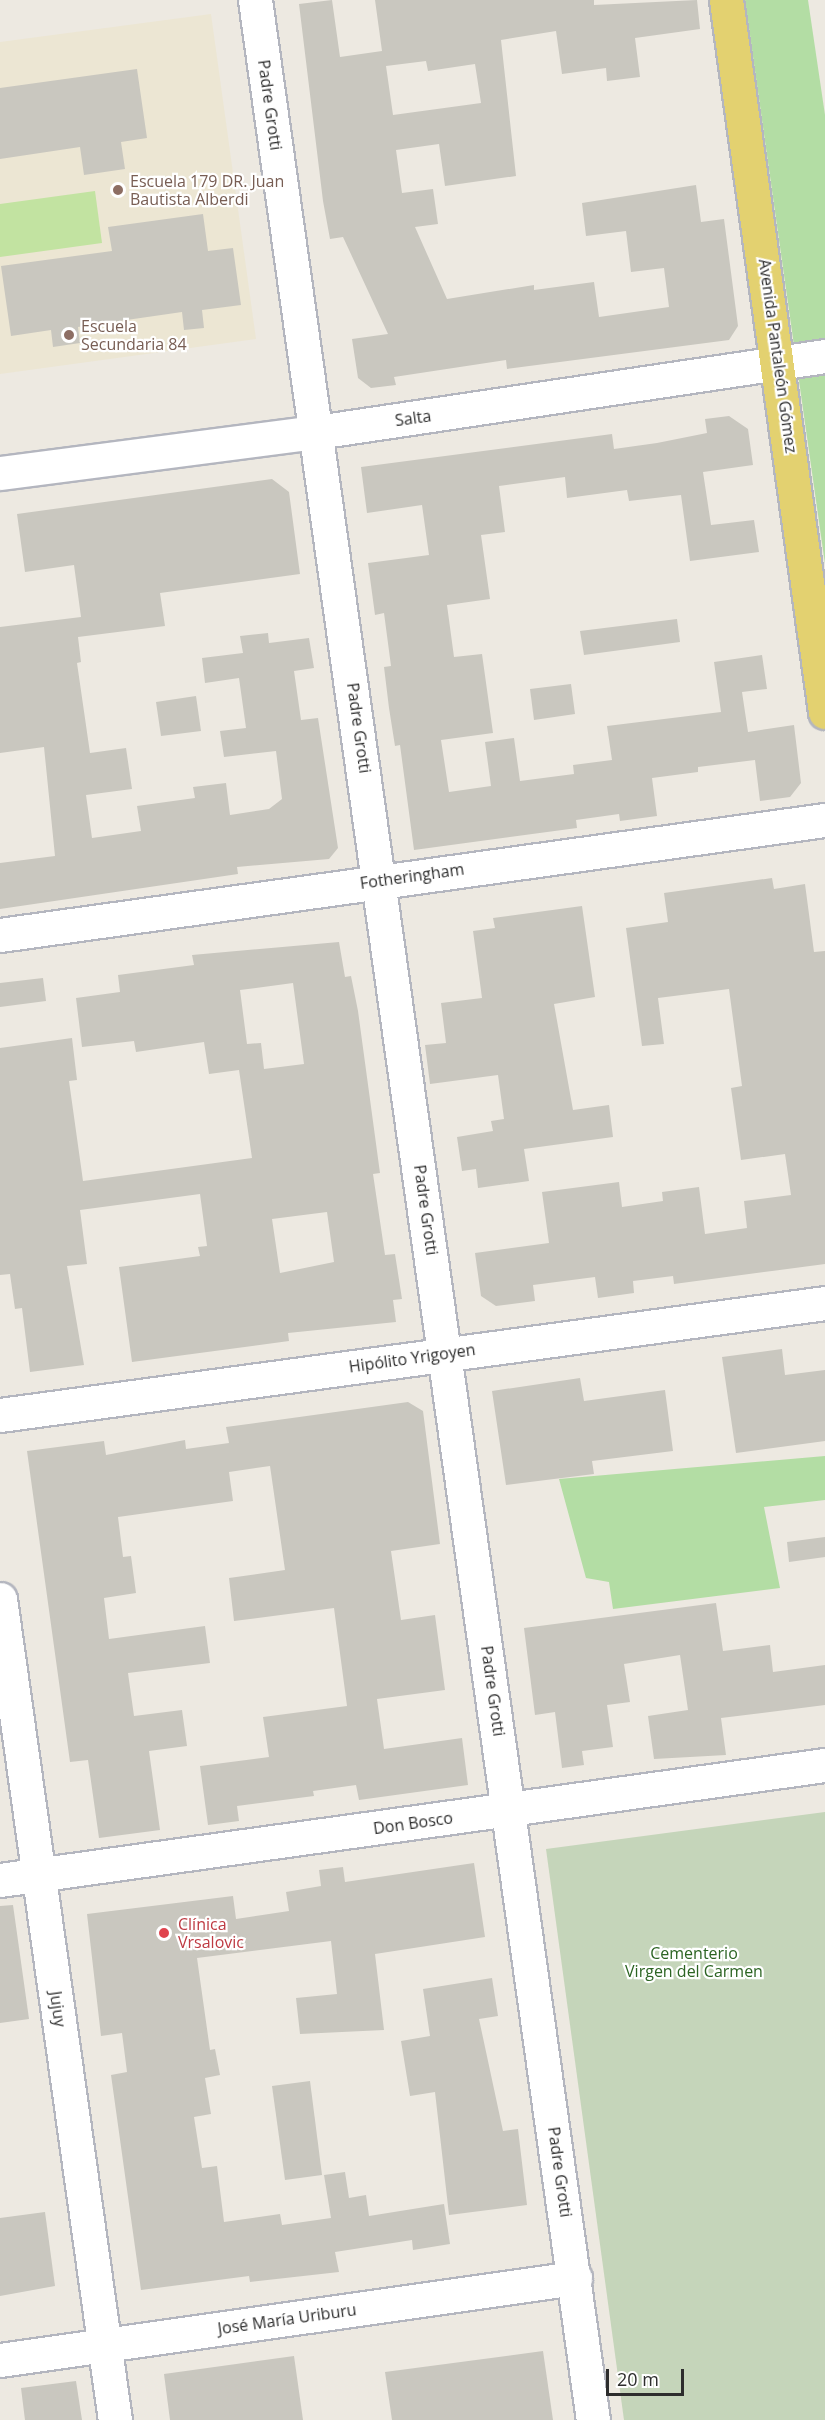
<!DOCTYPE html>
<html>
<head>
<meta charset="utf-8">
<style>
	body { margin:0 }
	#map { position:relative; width:825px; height:2420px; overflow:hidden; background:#ede9e1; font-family:"Open Sans",sans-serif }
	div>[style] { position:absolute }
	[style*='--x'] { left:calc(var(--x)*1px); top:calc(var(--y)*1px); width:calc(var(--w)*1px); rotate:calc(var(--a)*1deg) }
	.education>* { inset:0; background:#ece6d3 }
	.green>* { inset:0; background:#b3dda4 }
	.cemetery>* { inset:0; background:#c5d5ba }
	.pitch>* { inset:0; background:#c2e3a1 }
	.building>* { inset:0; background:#c9c7bf }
	.roads { filter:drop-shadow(2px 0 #b4b6bf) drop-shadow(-2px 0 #b4b6bf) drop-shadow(0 2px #b4b6bf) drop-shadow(0 -2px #b4b6bf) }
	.minor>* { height:33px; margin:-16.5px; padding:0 16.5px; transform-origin:16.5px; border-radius:16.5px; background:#fff }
	.major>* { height:33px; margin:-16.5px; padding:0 16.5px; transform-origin:16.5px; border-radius:16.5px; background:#e3d170 }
	.dots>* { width:16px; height:16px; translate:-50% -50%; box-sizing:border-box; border:3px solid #fff; border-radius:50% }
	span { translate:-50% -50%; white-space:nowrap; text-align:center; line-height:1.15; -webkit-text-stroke:4.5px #fff; paint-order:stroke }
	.street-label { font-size:16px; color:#2d2d2d }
	.education-label { font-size:16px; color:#785e54 }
	.left { translate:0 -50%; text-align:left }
	.health-label { font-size:16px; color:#be3a42 }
	.park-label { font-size:16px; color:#2c6423 }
	.scale { position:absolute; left:606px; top:2369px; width:78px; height:27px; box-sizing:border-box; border:3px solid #2d2d2d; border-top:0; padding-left:8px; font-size:18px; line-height:21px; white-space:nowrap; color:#2d2d2d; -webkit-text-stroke:4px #fff; paint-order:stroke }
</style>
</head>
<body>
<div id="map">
	<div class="education">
		<i style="clip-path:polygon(211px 14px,256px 339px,0 374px,0 42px)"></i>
	</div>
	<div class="green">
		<i style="clip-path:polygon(745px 0,808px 0,825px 115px,825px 564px)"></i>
		<i style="clip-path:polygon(825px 1456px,825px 1500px,764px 1507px,780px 1588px,613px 1609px,609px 1582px,586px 1578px,559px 1479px)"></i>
	</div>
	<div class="cemetery">
		<i style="clip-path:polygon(825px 1812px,825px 2420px,624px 2420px,546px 1849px)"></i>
	</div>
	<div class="pitch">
		<i style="clip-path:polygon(95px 191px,102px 243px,0 257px,0 204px)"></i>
	</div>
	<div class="building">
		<i style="clip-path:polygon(evenodd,332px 0,340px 57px,382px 51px,375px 0,594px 0,594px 5px,697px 0,700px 29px,635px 38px,640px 77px,607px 81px,606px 68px,562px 74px,556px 31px,501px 40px,516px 176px,445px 186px,439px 144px,396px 150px,402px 193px,433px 189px,438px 224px,415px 227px,447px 299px,534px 285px,534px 290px,594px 282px,599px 317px,669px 307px,664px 268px,631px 272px,626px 231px,586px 236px,582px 203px,696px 185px,701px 222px,724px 219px,738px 326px,729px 340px,507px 369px,506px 360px,394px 377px,396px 385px,371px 388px,358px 378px,352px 339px,388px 334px,343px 237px,330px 239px,323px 201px,299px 4px,332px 0,426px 61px,428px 71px,475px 64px,481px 103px,393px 115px,386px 66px,426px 61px)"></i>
		<i style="clip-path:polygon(137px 69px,147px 138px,121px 142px,125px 169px,84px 175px,80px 147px,0 159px,0 88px)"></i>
		<i style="clip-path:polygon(203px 214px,208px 251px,233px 248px,241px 305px,202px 310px,204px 328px,184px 330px,182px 312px,78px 327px,80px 343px,53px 347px,51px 330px,11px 336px,1px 266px,112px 251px,108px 227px)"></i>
		<i style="clip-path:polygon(729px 416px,748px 429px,753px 465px,703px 472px,711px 525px,754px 520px,759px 552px,690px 561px,681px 495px,629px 501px,627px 490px,567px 498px,565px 477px,499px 486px,505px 532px,481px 535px,490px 599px,447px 605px,454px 657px,482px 654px,493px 733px,441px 740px,449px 792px,491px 786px,485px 742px,514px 738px,520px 781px,574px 774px,573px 765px,612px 760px,607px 726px,721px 712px,714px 662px,762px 655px,767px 689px,742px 692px,748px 732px,794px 725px,801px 783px,790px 797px,760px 801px,755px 760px,698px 767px,698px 772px,652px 778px,657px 816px,620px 821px,619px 814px,576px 820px,577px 828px,414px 850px,400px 745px,395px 746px,389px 708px,384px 667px,391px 666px,384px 613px,375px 615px,368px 563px,429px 555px,422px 505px,367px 513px,361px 467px,612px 434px,614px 449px,657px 443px,707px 433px,705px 419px)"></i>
		<i style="clip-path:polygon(272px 479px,289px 492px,300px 574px,160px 593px,165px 626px,78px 637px,81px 662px,77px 663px,90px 753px,126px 748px,132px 789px,86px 795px,92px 838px,141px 831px,137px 806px,195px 798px,193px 787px,226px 783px,230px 815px,269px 809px,282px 799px,276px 751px,224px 757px,220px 731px,246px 728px,239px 678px,205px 683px,202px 658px,243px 653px,240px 636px,268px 633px,269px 643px,309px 638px,314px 668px,294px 671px,301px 720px,318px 718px,338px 848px,329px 859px,237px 867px,238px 874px,0 909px,0 863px,55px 856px,44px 747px,0 753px,0 627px,81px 617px,74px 565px,25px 572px,17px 514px)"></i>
		<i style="clip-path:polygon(677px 619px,680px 642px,584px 655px,580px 631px)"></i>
		<i style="clip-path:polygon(571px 684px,575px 714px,534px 720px,530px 689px)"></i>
		<i style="clip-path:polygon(196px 696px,201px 731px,161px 736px,156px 702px)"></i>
		<i style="clip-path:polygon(772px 878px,774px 889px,805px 884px,814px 952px,825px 951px,825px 1264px,674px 1284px,673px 1276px,633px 1281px,634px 1293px,598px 1298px,595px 1277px,533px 1285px,535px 1301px,496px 1306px,481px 1296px,475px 1253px,549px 1243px,542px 1192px,619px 1182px,622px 1207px,663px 1201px,662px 1192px,699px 1187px,705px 1234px,747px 1228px,744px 1201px,791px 1195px,785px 1154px,741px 1160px,731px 1088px,742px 1086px,729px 989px,658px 998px,664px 1044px,642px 1046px,626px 928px,668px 922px,664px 893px)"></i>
		<i style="clip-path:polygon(582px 906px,595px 997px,554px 1004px,573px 1110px,609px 1105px,613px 1137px,524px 1149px,529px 1181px,478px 1188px,476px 1169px,462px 1171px,457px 1137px,493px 1131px,491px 1121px,504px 1119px,498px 1075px,430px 1084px,425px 1045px,446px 1043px,441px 1003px,482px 998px,473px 931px,495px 928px,493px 918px)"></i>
		<i style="clip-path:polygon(evenodd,339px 942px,345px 977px,351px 976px,358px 1011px,380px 1173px,373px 1174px,385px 1255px,395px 1254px,402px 1299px,393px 1300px,396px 1322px,288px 1333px,289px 1341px,132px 1362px,119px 1267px,200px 1256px,198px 1247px,207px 1246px,200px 1194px,80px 1210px,87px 1264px,67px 1266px,84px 1365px,30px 1372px,22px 1308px,15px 1309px,10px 1274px,0 1275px,0 1048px,72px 1038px,77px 1080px,69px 1081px,83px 1181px,252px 1158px,239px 1070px,209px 1074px,204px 1042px,136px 1052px,134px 1041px,82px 1047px,76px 998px,120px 992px,118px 975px,194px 965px,192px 955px,339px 942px,293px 983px,304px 1064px,264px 1069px,261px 1043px,247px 1044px,240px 990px,293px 983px,339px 942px,327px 1212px,334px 1262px,280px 1273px,272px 1219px,327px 1212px)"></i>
		<i style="clip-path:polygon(43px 978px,46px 1001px,0 1007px,0 983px)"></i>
		<i style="clip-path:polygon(782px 1349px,785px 1375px,825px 1370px,825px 1441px,736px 1453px,722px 1357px)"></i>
		<i style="clip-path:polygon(580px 1378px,584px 1401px,665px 1390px,673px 1451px,592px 1461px,594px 1474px,506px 1485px,492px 1391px)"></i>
		<i style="clip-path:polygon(408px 1402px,423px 1411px,440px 1544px,391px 1551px,401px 1620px,435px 1615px,445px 1690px,377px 1699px,384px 1749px,462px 1738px,468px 1785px,359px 1800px,356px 1785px,313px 1791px,314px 1796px,237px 1806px,239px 1821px,208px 1825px,200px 1766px,269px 1757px,263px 1717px,347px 1706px,334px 1608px,234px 1621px,229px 1578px,285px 1570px,270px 1466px,229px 1472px,233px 1501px,118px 1517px,123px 1557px,131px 1556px,136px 1593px,104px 1598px,109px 1639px,205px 1626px,210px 1663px,128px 1673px,134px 1716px,182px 1710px,187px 1746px,149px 1751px,160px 1830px,99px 1838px,88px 1760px,70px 1762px,27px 1451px,104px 1441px,106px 1455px,185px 1440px,186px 1449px,229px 1443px,226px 1427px)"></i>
		<i style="clip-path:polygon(825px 1537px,825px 1557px,789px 1562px,787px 1542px)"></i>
		<i style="clip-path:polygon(716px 1603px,723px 1651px,770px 1645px,773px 1672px,825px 1665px,825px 1705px,721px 1718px,726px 1755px,654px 1759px,648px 1716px,688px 1710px,680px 1655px,624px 1664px,630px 1702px,607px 1705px,613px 1747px,582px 1751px,584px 1765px,562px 1768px,555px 1712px,535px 1715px,524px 1628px)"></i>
		<i style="clip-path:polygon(474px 1863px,485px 1937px,375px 1954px,384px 2030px,300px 2034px,296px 1998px,337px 1994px,331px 1941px,197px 1958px,210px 2050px,215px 2049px,220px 2075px,205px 2078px,211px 2114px,194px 2117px,202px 2168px,217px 2166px,224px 2222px,280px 2214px,282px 2225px,331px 2218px,324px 2175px,345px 2172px,349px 2198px,366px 2195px,369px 2216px,444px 2204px,450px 2244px,413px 2250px,412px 2240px,335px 2252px,339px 2272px,250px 2282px,249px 2276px,141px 2290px,111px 2075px,127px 2072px,122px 2033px,101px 2036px,87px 1914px,233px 1896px,236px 1919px,289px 1911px,286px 1892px,321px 1886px,319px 1870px,343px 1867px,345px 1882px)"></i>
		<i style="clip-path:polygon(13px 1905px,29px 2019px,0 2023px,0 1906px)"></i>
		<i style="clip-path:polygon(492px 1978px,498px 2016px,479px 2019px,503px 2131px,518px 2129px,527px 2205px,449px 2215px,435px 2092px,410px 2096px,401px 2041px,430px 2036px,423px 1989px)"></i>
		<i style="clip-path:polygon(310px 2081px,322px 2175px,285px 2180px,272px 2086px)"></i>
		<i style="clip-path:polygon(45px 2212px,55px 2286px,0 2296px,0 2218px)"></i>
		<i style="clip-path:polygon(543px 2351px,553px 2420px,392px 2420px,385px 2372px)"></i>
		<i style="clip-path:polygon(294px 2356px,303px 2420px,170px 2420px,164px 2374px)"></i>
		<i style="clip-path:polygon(76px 2381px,82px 2420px,25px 2420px,21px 2388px)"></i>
	</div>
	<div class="roads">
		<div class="minor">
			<i style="--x:255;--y:0;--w:2443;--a:82.05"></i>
			<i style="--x:0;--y:473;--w:320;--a:-7.4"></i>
			<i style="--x:317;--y:432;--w:514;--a:-8.51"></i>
			<i style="--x:0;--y:935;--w:833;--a:-7.94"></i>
			<i style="--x:0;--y:1415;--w:833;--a:-7.73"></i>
			<i style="--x:0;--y:1599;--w:829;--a:82.03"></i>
			<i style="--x:0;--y:1880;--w:833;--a:-7.94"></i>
			<i style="--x:0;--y:2360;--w:581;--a:-8.12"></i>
		</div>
		<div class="major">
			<i style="--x:726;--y:0;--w:719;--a:82.08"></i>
		</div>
	</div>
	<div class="dots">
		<i style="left:118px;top:190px;background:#8d6e63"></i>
		<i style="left:69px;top:335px;background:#8d6e63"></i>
		<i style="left:164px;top:1933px;background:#e0444e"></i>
	</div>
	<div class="street-label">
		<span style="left:270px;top:105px;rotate:82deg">Padre Grotti</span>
		<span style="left:778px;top:356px;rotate:82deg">Avenida Pantaleón Gómez</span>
		<span style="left:413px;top:418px;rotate:-8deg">Salta</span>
		<span style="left:359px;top:728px;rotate:82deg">Padre Grotti</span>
		<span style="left:412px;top:876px;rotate:-8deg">Fotheringham</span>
		<span style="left:426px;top:1210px;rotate:82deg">Padre Grotti</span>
		<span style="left:412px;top:1358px;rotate:-8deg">Hipólito Yrigoyen</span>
		<span style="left:493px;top:1691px;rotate:82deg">Padre Grotti</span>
		<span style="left:413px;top:1823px;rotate:-8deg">Don Bosco</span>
		<span style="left:58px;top:2009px;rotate:82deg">Jujuy</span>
		<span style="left:560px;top:2172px;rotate:82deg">Padre Grotti</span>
		<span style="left:287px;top:2319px;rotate:-8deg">José María Uriburu</span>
	</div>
	<div class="education-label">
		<span class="left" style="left:130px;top:190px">Escuela 179 DR. Juan<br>Bautista Alberdi</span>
		<span class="left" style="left:81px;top:335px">Escuela<br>Secundaria 84</span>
	</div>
	<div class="health-label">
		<span class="left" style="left:178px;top:1933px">Clínica<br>Vrsalovic</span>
	</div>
	<div class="park-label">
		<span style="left:694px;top:1962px">Cementerio<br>Virgen del Carmen</span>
	</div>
	<div class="scale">20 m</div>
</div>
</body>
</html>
